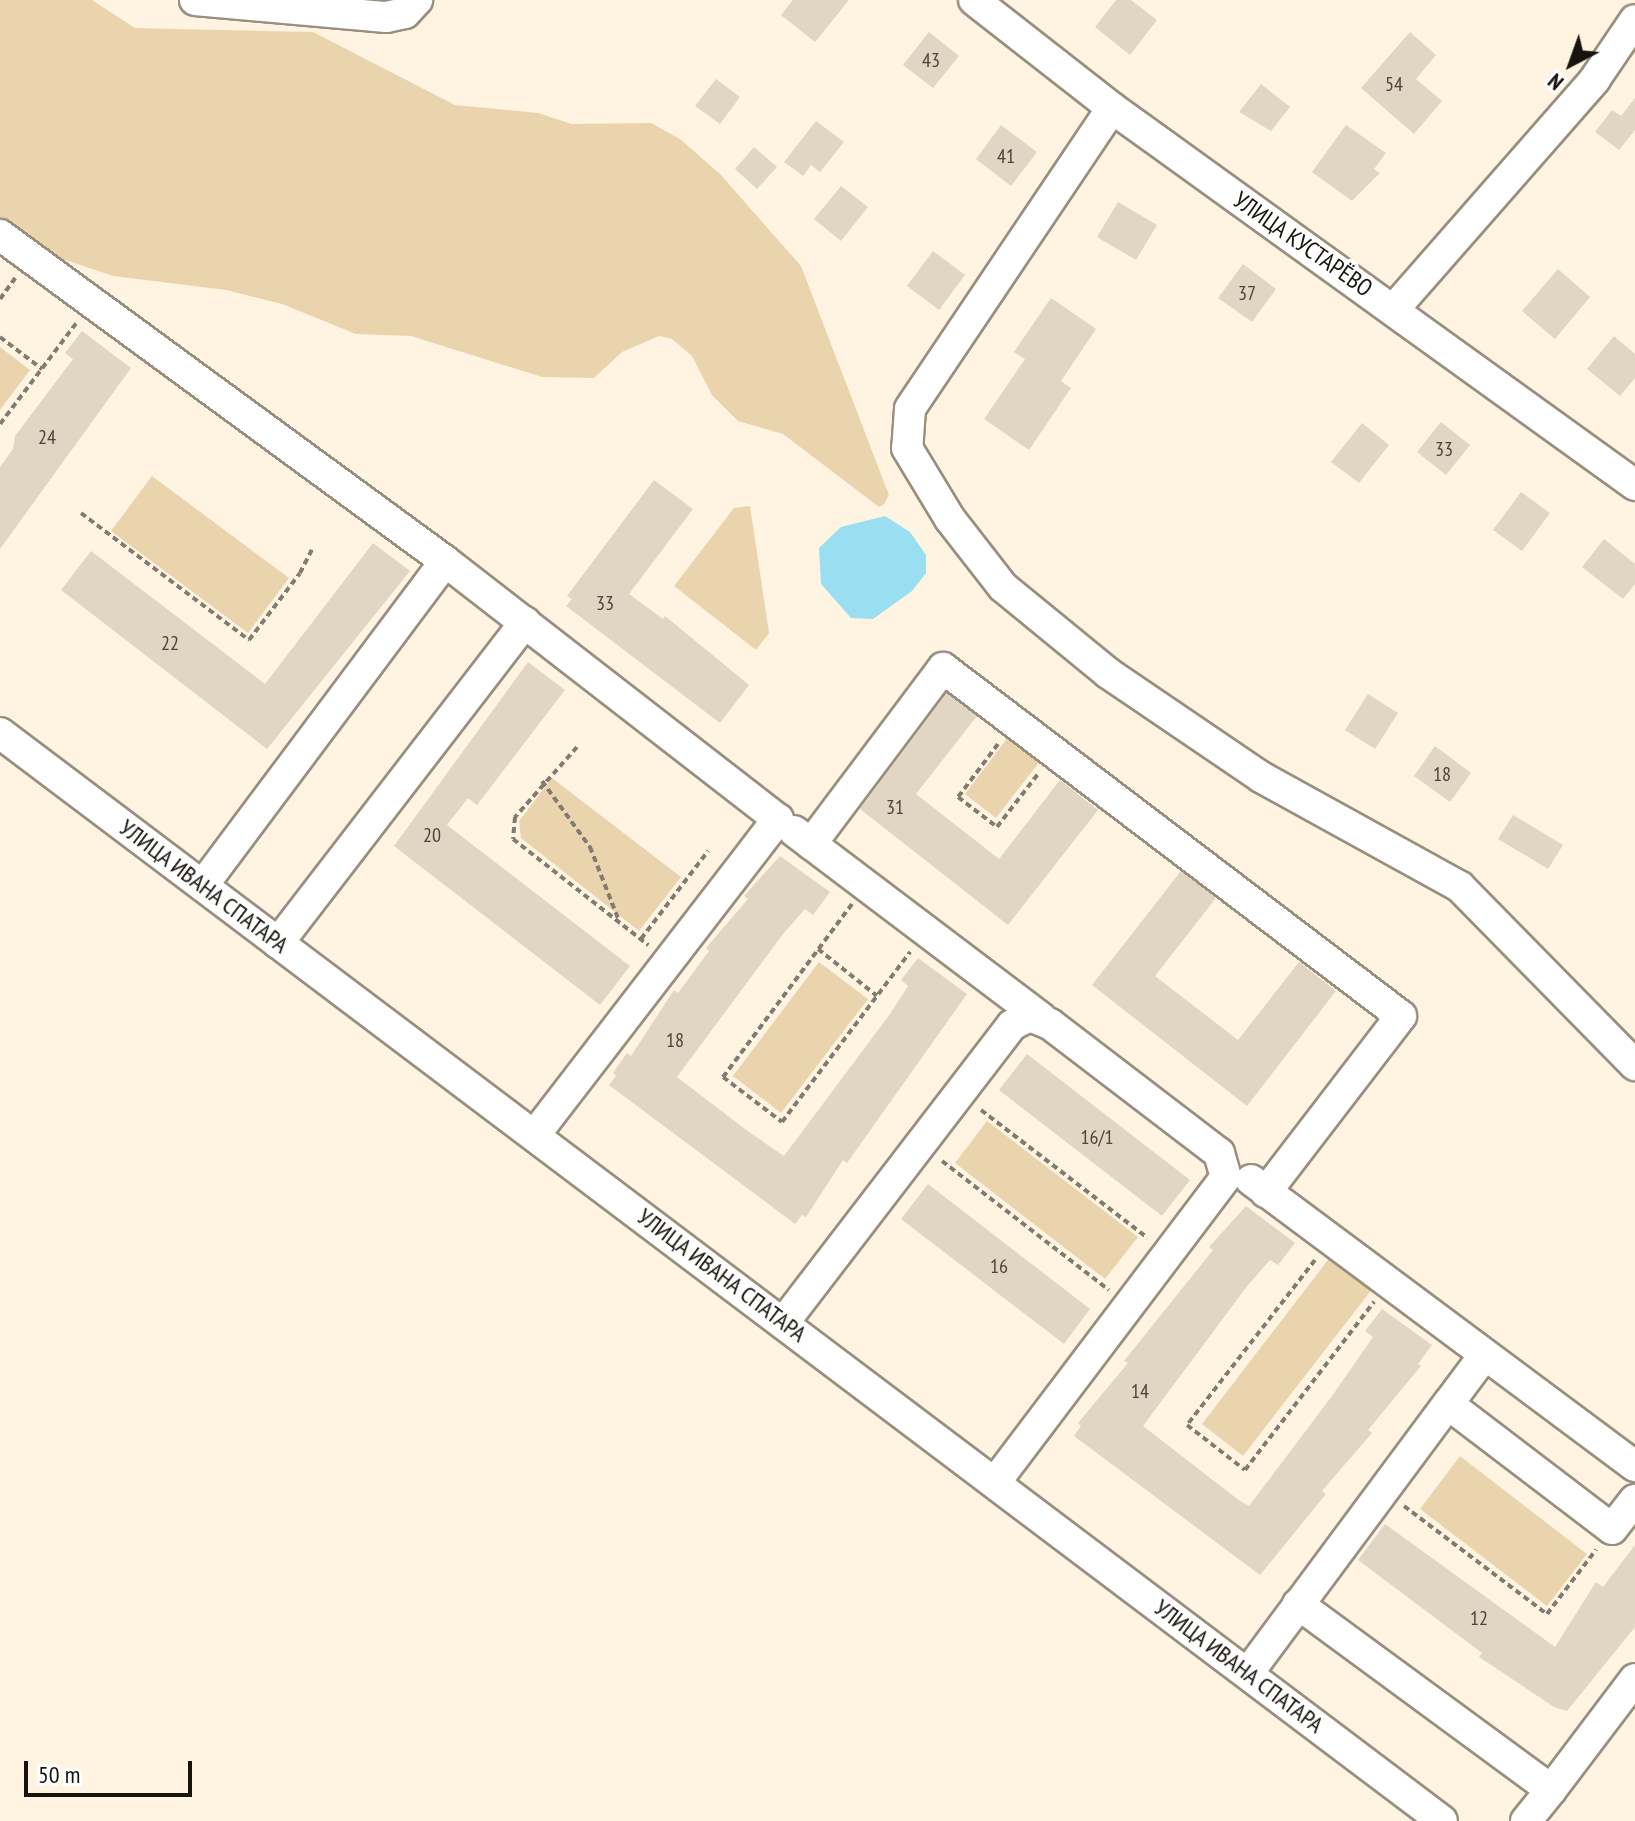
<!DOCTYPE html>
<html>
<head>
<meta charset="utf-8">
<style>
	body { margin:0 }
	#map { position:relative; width:1635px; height:1821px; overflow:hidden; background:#fef4e1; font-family:"PT Sans Narrow",sans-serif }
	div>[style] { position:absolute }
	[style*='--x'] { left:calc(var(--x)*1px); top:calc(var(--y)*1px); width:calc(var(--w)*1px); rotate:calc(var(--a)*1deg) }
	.green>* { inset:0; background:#ead4ae }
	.water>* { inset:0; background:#9adef2 }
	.building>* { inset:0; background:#e1d6c4 }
	.path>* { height:4px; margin-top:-2px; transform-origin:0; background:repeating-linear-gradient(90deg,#827b6f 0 6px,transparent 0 10px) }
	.roads { filter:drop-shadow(2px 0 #998f7e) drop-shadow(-2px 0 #998f7e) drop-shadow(0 2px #998f7e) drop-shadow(0 -2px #998f7e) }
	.minor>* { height:30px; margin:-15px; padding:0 15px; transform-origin:15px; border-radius:15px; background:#fff }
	span { translate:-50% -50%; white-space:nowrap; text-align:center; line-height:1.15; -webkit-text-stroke:8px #fff; paint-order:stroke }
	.number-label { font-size:20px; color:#4a443b }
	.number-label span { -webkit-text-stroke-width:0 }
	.street-label { font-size:24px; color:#17130d }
	.north { position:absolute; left:1531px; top:24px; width:80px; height:80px; -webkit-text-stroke:6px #fff; paint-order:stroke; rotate:221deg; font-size:22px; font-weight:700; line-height:32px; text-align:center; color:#17130d }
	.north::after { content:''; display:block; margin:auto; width:28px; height:36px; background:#17130d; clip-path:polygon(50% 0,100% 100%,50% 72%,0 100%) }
	.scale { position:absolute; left:24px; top:1761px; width:168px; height:36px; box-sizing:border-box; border:4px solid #17130d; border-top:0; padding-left:10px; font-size:24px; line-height:28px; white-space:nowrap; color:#17130d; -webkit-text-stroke:6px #fff; paint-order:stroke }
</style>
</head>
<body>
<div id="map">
	<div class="green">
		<i style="clip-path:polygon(0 0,92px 0,135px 28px,313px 32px,455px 105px,538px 113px,572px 124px,651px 123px,680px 139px,720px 174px,801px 266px,889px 495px,884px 504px,879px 507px,783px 434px,738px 421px,712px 395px,692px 356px,672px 339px,659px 336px,622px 352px,594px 378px,542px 377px,411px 336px,356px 334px,282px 304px,226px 290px,113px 276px,48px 254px,0 225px)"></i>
		<i style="clip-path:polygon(0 347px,30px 370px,0 410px)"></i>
		<i style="clip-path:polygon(152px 476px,289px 578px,248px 633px,111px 531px)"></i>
		<i style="clip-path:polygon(750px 506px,769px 633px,756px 650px,674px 586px,734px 508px)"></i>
		<i style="clip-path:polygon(1012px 732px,1044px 756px,996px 818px,965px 794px)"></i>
		<i style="clip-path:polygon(552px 778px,681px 877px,639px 931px,521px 838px,519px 821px)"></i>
		<i style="clip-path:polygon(819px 962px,868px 999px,781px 1113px,733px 1076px)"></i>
		<i style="clip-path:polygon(987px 1121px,1138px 1237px,1105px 1279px,955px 1163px)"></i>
		<i style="clip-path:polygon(1331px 1256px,1373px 1288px,1243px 1456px,1202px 1424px)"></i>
		<i style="clip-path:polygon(1460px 1456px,1587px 1554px,1547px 1606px,1420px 1509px)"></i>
	</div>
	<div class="water">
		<i style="clip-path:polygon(885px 516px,910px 532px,926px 555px,926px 573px,912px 591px,873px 619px,851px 618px,821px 584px,819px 548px,841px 527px)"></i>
	</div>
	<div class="building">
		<i style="clip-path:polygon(793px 0,849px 0,815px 42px,781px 15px)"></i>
		<i style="clip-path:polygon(1116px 0,1131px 0,1157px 20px,1130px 55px,1095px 27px)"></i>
		<i style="clip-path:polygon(929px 32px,959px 56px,933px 88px,903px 65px)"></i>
		<i style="clip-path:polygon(1410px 32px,1436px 55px,1416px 79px,1442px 101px,1414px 134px,1361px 88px)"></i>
		<i style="clip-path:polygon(716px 79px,740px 97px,720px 124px,695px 106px)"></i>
		<i style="clip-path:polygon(1261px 84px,1290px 107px,1271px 131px,1239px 112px)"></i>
		<i style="clip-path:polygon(1635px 98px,1635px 130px,1619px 150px,1595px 132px,1612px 110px,1621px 116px)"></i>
		<i style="clip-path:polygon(816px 121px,844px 142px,820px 172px,811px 165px,803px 176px,784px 162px)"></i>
		<i style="clip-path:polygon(1001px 125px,1037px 152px,1011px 186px,976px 159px)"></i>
		<i style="clip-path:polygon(1346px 125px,1386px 153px,1374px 169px,1380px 173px,1352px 201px,1312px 172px)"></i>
		<i style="clip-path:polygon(754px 147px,777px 167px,757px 189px,735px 169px)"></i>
		<i style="clip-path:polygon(841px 186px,868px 207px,841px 241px,814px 219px)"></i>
		<i style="clip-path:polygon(1118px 202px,1157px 225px,1136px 260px,1097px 237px)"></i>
		<i style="clip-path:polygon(933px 251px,965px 275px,939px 310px,907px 286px)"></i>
		<i style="clip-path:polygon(1243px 264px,1276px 289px,1252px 322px,1218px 298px)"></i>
		<i style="clip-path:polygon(1558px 269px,1590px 297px,1555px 339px,1522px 311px)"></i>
		<i style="clip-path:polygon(1051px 298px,1096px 329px,1061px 381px,1071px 388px,1029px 450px,984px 419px,1025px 359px,1014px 352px)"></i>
		<i style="clip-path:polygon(82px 331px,131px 368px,0 549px,0 467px,13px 449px,15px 436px,73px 359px,65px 353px)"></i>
		<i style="clip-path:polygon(1614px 336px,1635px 354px,1635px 378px,1620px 396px,1587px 369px)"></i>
		<i style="clip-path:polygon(1441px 422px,1470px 445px,1446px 475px,1417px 452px)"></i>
		<i style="clip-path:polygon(1362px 423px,1389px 445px,1359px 483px,1331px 462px)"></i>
		<i style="clip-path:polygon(654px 480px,693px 509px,629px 594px,663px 619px,665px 616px,749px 685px,720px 723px,566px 606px,572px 599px,567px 596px)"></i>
		<i style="clip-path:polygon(1521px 492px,1550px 513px,1522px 551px,1493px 530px)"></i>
		<i style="clip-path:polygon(1604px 539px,1635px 564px,1635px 584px,1623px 599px,1582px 567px)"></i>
		<i style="clip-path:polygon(373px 543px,410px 571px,267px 749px,61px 590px,91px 551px,265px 684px)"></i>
		<i style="clip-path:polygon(528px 662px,565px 690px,477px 805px,468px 798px,447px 825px,630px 966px,600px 1005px,394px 846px)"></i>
		<i style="clip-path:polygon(947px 693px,977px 716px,916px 794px,999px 859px,1060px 780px,1098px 810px,1008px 925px,860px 809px)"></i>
		<i style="clip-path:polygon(1368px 694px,1398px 713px,1375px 749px,1345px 730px)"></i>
		<i style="clip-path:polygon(1435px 746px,1471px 773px,1450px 802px,1414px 776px)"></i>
		<i style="clip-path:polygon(1513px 815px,1563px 845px,1548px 869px,1498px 839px)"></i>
		<i style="clip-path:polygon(780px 856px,830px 892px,813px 915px,805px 909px,783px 934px,677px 1077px,749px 1132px,784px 1156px,890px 1014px,908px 986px,901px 980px,918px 958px,967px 994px,847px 1163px,843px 1160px,806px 1217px,802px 1215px,795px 1224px,609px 1085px,616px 1076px,613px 1073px,627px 1053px,631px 1056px,674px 990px,678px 993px,709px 951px,706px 948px,748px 899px,744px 896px)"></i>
		<i style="clip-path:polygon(1181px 871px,1216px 898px,1155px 976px,1238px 1040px,1299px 962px,1336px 991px,1247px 1106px,1092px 985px)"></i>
		<i style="clip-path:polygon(1027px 1054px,1190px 1180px,1162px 1216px,999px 1090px)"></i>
		<i style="clip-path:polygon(928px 1184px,1090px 1309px,1064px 1344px,901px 1219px)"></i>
		<i style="clip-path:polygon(1246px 1206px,1295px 1243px,1278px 1265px,1270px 1260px,1248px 1285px,1143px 1426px,1240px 1501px,1249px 1506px,1332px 1396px,1373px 1337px,1365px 1331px,1382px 1309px,1432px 1345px,1418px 1364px,1421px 1366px,1368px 1430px,1372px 1433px,1322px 1491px,1326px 1494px,1260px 1575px,1074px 1436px,1081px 1426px,1078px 1423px,1128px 1363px,1124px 1361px,1213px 1250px,1209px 1247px)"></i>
		<i style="clip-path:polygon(1385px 1524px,1555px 1647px,1596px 1582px,1603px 1587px,1635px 1545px,1635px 1627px,1567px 1711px,1554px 1707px,1479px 1657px,1482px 1653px,1358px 1560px)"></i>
	</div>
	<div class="path">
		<i style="--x:0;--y:299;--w:26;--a:-54"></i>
		<i style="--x:0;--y:337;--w:53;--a:37.3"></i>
		<i style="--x:0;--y:424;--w:129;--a:-52.9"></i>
		<i style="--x:81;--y:513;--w:211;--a:37.1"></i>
		<i style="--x:249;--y:640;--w:84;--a:-52.7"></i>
		<i style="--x:300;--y:573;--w:29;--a:-63"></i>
		<i style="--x:998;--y:744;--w:66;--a:127"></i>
		<i style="--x:958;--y:797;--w:49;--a:37.6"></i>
		<i style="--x:997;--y:827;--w:67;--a:-52.3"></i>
		<i style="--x:577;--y:747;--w:94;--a:131.5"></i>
		<i style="--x:515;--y:817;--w:22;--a:95"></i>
		<i style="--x:513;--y:839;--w:172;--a:38.1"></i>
		<i style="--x:542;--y:781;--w:82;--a:54"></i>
		<i style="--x:590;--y:847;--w:79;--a:68.6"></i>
		<i style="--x:852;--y:904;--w:216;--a:126.7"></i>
		<i style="--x:723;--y:1077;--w:74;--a:37.3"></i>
		<i style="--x:782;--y:1122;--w:213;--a:-53"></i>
		<i style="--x:641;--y:939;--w:111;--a:-52.7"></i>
		<i style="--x:818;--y:949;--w:75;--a:38.5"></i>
		<i style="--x:981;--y:1110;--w:210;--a:37.5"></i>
		<i style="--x:942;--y:1161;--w:211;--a:37.7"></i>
		<i style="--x:1315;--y:1260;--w:209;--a:127.8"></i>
		<i style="--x:1187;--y:1425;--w:73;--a:37.8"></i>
		<i style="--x:1245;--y:1470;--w:212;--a:-52.5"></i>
		<i style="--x:1404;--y:1506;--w:179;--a:37.1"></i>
		<i style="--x:1547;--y:1614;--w:81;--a:-52.6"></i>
	</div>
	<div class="roads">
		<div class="minor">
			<i style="--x:195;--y:0;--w:192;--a:5.1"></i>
			<i style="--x:386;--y:17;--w:19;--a:-12"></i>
			<i style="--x:405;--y:13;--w:18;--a:-47"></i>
			<i style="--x:974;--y:0;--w:175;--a:38"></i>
			<i style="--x:1112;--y:108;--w:645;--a:35.79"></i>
			<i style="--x:1112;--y:108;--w:362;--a:123.9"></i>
			<i style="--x:910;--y:409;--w:39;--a:94"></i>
			<i style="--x:907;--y:448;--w:83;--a:58.8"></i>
			<i style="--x:950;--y:519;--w:86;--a:52.1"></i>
			<i style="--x:1003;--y:587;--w:136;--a:39.3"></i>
			<i style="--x:1108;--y:673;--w:185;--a:34.2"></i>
			<i style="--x:1261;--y:777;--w:227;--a:28.9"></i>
			<i style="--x:1460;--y:887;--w:250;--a:45.5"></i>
			<i style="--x:0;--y:235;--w:552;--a:36.23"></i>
			<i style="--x:445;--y:561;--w:421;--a:37.8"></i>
			<i style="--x:778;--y:819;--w:399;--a:127.6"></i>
			<i style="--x:1394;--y:309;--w:305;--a:-48.8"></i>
			<i style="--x:1595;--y:79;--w:71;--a:-55.9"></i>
			<i style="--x:0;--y:733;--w:1806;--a:37.03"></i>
			<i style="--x:794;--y:831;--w:310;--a:37.1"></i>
			<i style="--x:811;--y:844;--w:220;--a:-53.1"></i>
			<i style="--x:943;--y:668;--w:575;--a:37.23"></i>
			<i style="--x:1401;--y:1016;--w:222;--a:127.5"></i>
			<i style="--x:203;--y:885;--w:404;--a:-53.2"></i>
			<i style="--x:278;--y:943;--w:405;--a:-52.4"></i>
			<i style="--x:1251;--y:1180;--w:479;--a:36.7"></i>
			<i style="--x:784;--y:1322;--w:374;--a:-52.5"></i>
			<i style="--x:1012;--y:1025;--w:20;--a:-27"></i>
			<i style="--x:1030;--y:1016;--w:22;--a:22"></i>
			<i style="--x:1050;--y:1024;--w:213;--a:37.4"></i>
			<i style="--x:1219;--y:1153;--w:25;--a:74"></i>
			<i style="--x:1226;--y:1177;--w:381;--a:127.1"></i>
			<i style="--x:1483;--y:1357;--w:59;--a:126.7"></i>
			<i style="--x:1448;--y:1404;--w:206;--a:37.3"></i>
			<i style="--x:1612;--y:1529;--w:37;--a:-52"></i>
			<i style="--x:1298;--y:1604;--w:314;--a:36.3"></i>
			<i style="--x:1551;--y:1790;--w:139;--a:-52.9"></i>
			<i style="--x:1248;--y:1673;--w:335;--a:-53.4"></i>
			<i style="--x:1526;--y:1821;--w:40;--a:-51"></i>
		</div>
	</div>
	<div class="number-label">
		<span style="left:931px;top:60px">43</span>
		<span style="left:1394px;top:84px">54</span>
		<span style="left:1006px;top:156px">41</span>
		<span style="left:1247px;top:293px">37</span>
		<span style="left:47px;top:437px">24</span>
		<span style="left:1444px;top:449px">33</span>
		<span style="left:605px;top:603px">33</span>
		<span style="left:170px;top:643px">22</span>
		<span style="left:1442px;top:774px">18</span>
		<span style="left:895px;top:807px">31</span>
		<span style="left:432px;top:835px">20</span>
		<span style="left:675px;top:1040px">18</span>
		<span style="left:1097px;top:1137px">16/1</span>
		<span style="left:999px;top:1266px">16</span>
		<span style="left:1140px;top:1391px">14</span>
		<span style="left:1479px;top:1618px">12</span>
	</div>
	<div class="street-label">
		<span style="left:1303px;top:244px;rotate:35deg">УЛИЦА КУСТАРЁВО</span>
		<span style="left:204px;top:886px;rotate:37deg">УЛИЦА ИВАНА СПАТАРА</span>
		<span style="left:722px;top:1275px;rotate:37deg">УЛИЦА ИВАНА СПАТАРА</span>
		<span style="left:1239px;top:1666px;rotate:37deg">УЛИЦА ИВАНА СПАТАРА</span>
	</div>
	<div class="north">N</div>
	<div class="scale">50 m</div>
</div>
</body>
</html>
